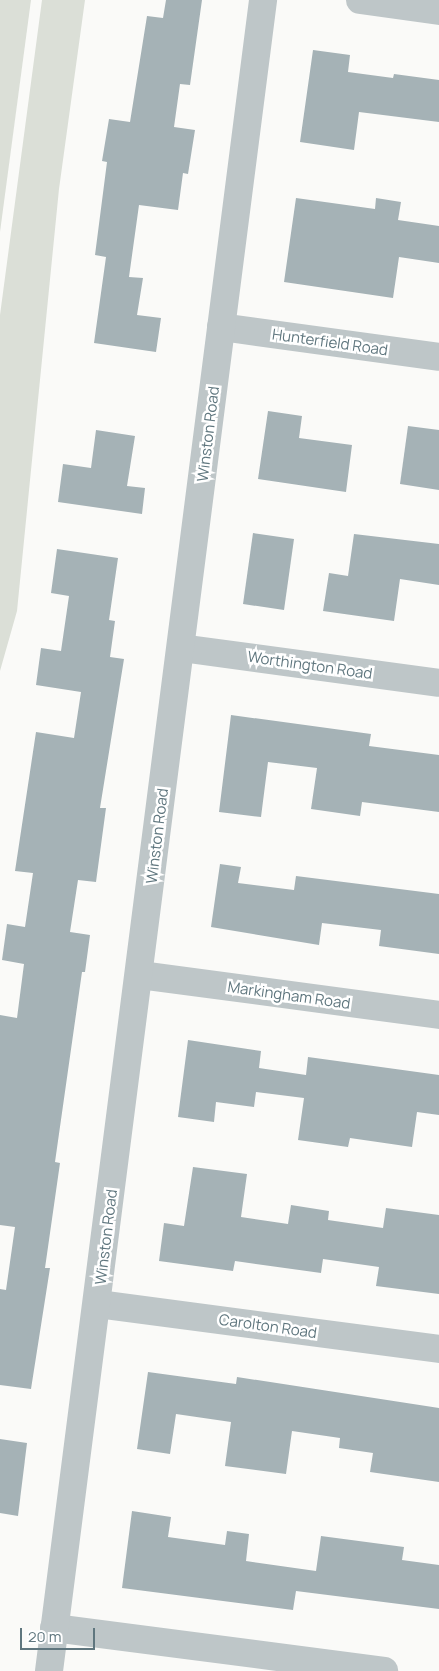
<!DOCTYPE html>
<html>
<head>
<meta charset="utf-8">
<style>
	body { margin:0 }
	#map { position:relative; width:439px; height:1671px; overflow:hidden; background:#fafaf8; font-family:Manrope,sans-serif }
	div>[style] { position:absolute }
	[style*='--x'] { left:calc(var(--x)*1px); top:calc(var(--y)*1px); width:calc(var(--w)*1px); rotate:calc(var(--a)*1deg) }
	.green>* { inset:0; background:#dbdfd7 }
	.building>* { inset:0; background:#a5b2b6 }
	.street>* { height:28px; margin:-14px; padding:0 14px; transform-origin:14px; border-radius:14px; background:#bec6c8 }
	span { translate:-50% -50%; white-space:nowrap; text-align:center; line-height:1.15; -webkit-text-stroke:5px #fff; paint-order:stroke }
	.street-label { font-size:15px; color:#5f767e }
	.scale { position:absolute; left:20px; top:1628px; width:75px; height:22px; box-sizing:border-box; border:2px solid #5f767e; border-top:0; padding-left:6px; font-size:15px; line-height:18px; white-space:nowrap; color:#5f767e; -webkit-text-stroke:4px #fff; paint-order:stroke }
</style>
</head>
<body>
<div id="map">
	<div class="green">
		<i style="clip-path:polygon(0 0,31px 0,0 232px)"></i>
		<i style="clip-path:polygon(42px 0,85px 0,59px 189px,17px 611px,0 671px,0 315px)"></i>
	</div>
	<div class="building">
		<i style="clip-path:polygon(166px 0,202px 0,190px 85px,180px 84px,174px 127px,195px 130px,188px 174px,183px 173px,178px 210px,139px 205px,129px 277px,143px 278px,137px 315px,161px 318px,156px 352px,94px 343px,106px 257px,95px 255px,107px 162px,102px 161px,109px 119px,130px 122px,147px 16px,163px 18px)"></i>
		<i style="clip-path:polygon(313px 50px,350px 55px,348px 72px,393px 78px,394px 74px,439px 80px,439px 122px,359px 112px,354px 150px,300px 142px)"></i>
		<i style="clip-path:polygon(296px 198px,375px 209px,376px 198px,401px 202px,398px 220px,439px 226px,439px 263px,399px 257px,393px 298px,284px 282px)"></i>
		<i style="clip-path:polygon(268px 411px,302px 416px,299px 438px,352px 445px,346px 492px,258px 479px)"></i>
		<i style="clip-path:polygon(408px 426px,439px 430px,439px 490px,400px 484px)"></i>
		<i style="clip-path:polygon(96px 430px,135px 436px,127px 486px,145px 488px,142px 514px,58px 502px,63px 464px,91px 468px)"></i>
		<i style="clip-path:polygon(253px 533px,294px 539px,284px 610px,243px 604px)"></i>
		<i style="clip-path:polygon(354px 534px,439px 544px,439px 585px,400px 579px,394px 621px,323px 611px,329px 573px,348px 576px)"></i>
		<i style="clip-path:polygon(57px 549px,118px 558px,109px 620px,115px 621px,110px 657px,124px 659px,100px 808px,106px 808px,96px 882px,78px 880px,70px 932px,90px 935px,85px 972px,82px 972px,55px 1162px,60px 1163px,45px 1268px,50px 1268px,31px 1389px,0 1385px,0 1289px,6px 1290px,15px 1227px,0 1225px,0 1015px,17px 1018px,24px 964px,2px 960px,7px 924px,25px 927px,33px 873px,15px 871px,36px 732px,74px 738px,81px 692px,36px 685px,41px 648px,61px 651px,69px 596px,51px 593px)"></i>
		<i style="clip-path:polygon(231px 715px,371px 734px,369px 746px,439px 755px,439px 812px,362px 802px,360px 816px,311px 809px,317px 768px,268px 762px,261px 817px,219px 812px)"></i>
		<i style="clip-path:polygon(220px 864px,241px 867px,238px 883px,294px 890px,296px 876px,439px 894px,439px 954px,379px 946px,381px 930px,322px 923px,319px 945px,211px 927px)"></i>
		<i style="clip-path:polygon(188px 1040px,261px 1051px,259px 1068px,306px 1075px,308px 1057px,439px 1075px,439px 1115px,417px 1112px,412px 1147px,350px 1138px,348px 1147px,298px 1140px,304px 1098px,256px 1092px,254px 1107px,216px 1102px,214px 1122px,178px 1117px)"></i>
		<i style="clip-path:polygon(193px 1167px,247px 1174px,241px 1217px,288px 1224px,291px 1205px,329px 1211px,328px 1220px,383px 1228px,386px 1208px,439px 1215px,439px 1294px,376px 1286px,379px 1267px,323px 1259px,321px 1273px,235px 1261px,233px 1271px,159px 1261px,164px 1223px,184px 1226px)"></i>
		<i style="clip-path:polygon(148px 1372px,236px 1384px,237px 1377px,439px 1408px,439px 1482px,370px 1472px,373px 1453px,339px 1448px,340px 1438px,292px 1431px,286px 1474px,225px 1466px,231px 1422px,176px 1414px,170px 1454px,137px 1449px)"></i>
		<i style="clip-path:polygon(0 1439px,27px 1443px,18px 1516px,0 1513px)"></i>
		<i style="clip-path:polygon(132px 1511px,171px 1517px,168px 1537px,225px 1545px,227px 1531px,249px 1534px,246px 1561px,316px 1571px,321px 1536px,404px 1547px,402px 1560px,439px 1565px,439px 1609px,296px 1591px,293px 1610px,122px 1588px)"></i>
	</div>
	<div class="street">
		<i style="--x:360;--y:0;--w:80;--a:7.9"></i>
		<i style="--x:221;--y:327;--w:220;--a:7.8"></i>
		<i style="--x:181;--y:648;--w:260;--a:7.7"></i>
		<i style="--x:140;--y:975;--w:302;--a:7.6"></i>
		<i style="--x:98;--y:1304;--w:344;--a:7.5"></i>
		<i style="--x:54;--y:1628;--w:333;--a:7.4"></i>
		<i style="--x:49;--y:1671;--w:1685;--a:-82.7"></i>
	</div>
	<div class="street-label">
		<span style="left:330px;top:342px;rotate:8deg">Hunterfield Road</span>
		<span style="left:208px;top:434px;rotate:-83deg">Winston Road</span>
		<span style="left:310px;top:665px;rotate:8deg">Worthington Road</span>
		<span style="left:157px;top:836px;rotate:-83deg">Winston Road</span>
		<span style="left:289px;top:995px;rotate:8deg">Markingham Road</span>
		<span style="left:106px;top:1237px;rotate:-83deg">Winston Road</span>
		<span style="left:268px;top:1326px;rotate:8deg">Carolton Road</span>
	</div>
	<div class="scale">20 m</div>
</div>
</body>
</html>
